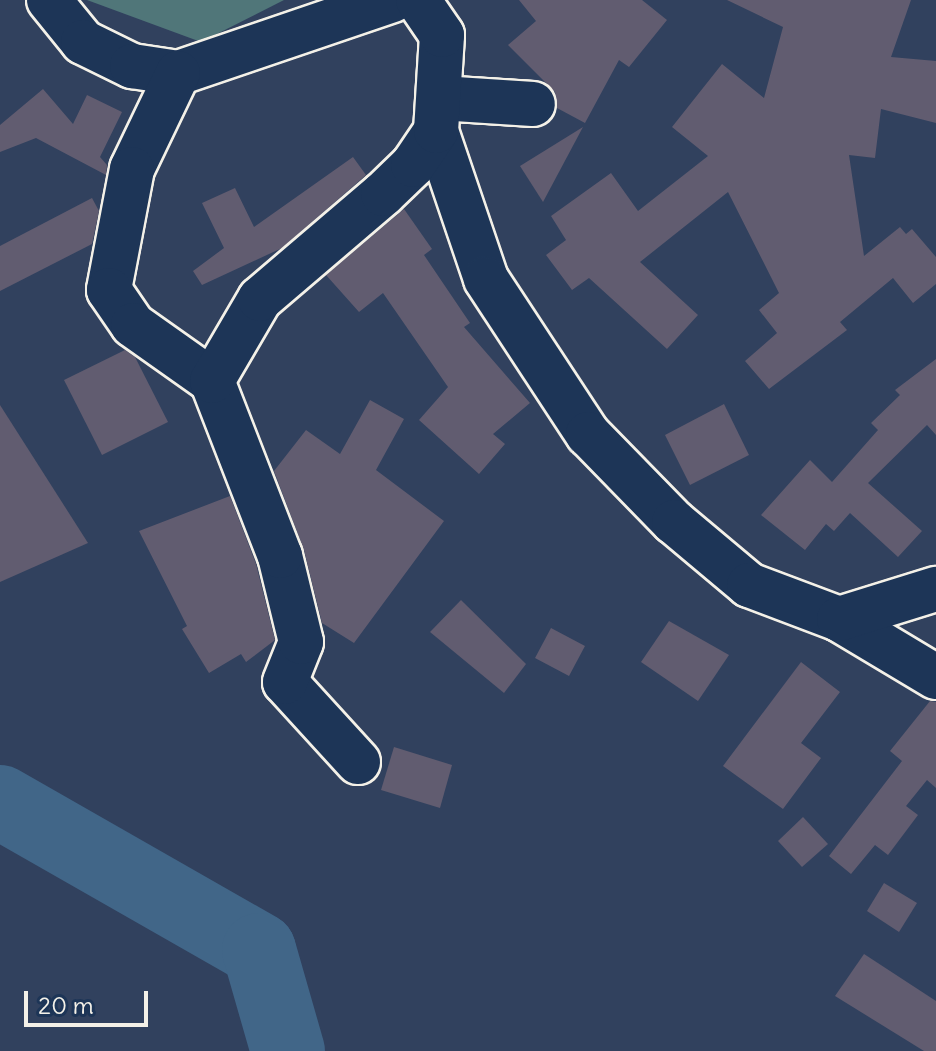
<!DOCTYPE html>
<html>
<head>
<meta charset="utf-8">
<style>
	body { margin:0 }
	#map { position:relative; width:936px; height:1051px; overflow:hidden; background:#31415e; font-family:Delius,sans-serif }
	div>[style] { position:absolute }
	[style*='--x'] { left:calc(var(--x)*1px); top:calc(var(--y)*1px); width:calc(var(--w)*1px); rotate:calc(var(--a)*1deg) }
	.green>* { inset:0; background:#507679 }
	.river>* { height:74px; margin:-37px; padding:0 37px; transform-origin:37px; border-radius:37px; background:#416688 }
	.building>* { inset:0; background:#615c70 }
	.roads { filter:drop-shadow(2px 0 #f4f1e8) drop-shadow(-2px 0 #f4f1e8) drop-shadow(0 2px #f4f1e8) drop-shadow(0 -2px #f4f1e8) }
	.minor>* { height:44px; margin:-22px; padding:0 22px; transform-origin:22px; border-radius:22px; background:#1d3557 }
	span { translate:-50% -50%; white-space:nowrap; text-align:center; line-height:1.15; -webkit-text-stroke:7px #1d3557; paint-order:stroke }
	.scale { position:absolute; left:24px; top:991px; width:124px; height:36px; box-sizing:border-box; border:4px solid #f4f1e8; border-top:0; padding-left:10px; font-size:24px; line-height:28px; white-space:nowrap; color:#f4f1e8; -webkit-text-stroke:6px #1d3557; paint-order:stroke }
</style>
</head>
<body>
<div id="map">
	<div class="green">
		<i style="clip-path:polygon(87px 0,284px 0,201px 42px)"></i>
	</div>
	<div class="river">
		<i style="--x:0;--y:802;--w:298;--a:29.7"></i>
		<i style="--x:259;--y:950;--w:105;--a:74"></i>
	</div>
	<div class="building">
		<i style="clip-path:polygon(519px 0,642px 0,667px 20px,629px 67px,619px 60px,585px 123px,557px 108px,555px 92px,508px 45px,536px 21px)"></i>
		<i style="clip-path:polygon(727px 0,911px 0,891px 57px,936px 61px,936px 123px,881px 109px,875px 158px,849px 155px,864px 256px,900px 227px,906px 234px,912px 229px,936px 257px,936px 284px,913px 303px,893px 278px,840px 322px,847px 330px,769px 389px,745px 361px,777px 333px,759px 310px,779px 293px,728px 192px,640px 262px,698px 315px,667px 349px,589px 278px,572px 290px,546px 255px,566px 240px,551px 216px,611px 173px,638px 211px,708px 156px,672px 127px,722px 64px,764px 98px,783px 27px)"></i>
		<i style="clip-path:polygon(43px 89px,73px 124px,87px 95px,122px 112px,100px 157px,107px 165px,106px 175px,36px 138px,0 152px,0 125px)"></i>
		<i style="clip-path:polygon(583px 127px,543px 202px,520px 166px)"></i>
		<i style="clip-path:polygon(353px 157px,366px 175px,282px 248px,202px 285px,193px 271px,224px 248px,202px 203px,235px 188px,254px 227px)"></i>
		<i style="clip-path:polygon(92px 198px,99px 211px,92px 244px,0 291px,0 246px)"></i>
		<i style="clip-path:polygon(404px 209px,432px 249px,424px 255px,470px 323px,464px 327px,530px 403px,493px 434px,505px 444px,479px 474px,419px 420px,448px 387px,383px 293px,359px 312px,326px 275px)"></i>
		<i style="clip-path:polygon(125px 350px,135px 357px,168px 422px,102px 455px,64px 380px)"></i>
		<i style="clip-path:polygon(936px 359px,936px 435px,927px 425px,868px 483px,922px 531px,898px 557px,850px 513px,834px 531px,826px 524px,805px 550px,761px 515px,810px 460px,832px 482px,878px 430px,871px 423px,900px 395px,895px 390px)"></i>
		<i style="clip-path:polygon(370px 400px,404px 419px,376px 470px,444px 521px,354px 643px,322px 623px,304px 550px,274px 471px,306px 430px,340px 454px)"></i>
		<i style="clip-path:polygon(724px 404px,749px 455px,690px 485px,665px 435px)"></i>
		<i style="clip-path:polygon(0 405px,88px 543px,0 582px)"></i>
		<i style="clip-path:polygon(230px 496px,256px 564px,275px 640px,246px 662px,241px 654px,209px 673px,182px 629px,187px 626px,139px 531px)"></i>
		<i style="clip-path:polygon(461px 600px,526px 664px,504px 693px,430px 632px)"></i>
		<i style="clip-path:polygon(669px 621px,729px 655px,698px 701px,641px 662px)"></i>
		<i style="clip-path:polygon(551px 628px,585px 646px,569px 676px,535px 658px)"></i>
		<i style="clip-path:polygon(801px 662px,840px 692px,801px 743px,821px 758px,783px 809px,723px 766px)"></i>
		<i style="clip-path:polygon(930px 701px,936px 702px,936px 788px,927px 780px,906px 806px,918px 815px,888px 855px,875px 845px,851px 874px,829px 856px,902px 761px,890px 751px)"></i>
		<i style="clip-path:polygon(394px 747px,452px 765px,440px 808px,381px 790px)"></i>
		<i style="clip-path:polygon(803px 817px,828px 844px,802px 867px,778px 841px)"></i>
		<i style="clip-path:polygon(884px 883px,917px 903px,899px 932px,867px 911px)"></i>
		<i style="clip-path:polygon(864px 954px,936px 1001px,936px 1051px,924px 1051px,835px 996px)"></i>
	</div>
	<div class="roads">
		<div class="minor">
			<i style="--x:49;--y:0;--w:54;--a:51"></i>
			<i style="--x:83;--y:42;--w:55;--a:26.1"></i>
			<i style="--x:132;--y:66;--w:47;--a:8.7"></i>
			<i style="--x:178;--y:73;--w:227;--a:-18.8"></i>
			<i style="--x:178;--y:73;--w:106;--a:115.6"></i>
			<i style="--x:132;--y:169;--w:123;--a:100.8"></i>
			<i style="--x:109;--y:290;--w:42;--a:55.6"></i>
			<i style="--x:133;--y:325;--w:97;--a:35.3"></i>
			<i style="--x:440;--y:98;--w:93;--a:3.7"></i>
			<i style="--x:436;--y:131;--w:156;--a:71.3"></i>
			<i style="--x:486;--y:279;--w:186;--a:56.7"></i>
			<i style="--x:588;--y:434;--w:123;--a:45.7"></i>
			<i style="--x:674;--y:522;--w:98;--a:40"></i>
			<i style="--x:749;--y:585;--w:96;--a:20.7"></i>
			<i style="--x:839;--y:619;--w:113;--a:30.9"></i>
			<i style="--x:839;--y:619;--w:102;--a:-17.2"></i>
			<i style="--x:358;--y:762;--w:108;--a:-132.4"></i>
			<i style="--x:285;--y:682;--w:43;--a:-68.2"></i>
			<i style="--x:301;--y:642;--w:89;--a:-103.7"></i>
			<i style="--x:280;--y:556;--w:188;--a:-111.2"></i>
			<i style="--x:212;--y:381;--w:95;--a:-59.7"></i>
			<i style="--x:260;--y:299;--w:162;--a:-40.5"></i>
			<i style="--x:383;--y:194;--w:42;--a:-44"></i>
			<i style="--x:413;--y:165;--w:41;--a:-55.9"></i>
			<i style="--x:436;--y:131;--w:96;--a:-86.4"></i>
			<i style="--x:442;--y:35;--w:42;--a:-124.4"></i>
		</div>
	</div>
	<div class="scale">20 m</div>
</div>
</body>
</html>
